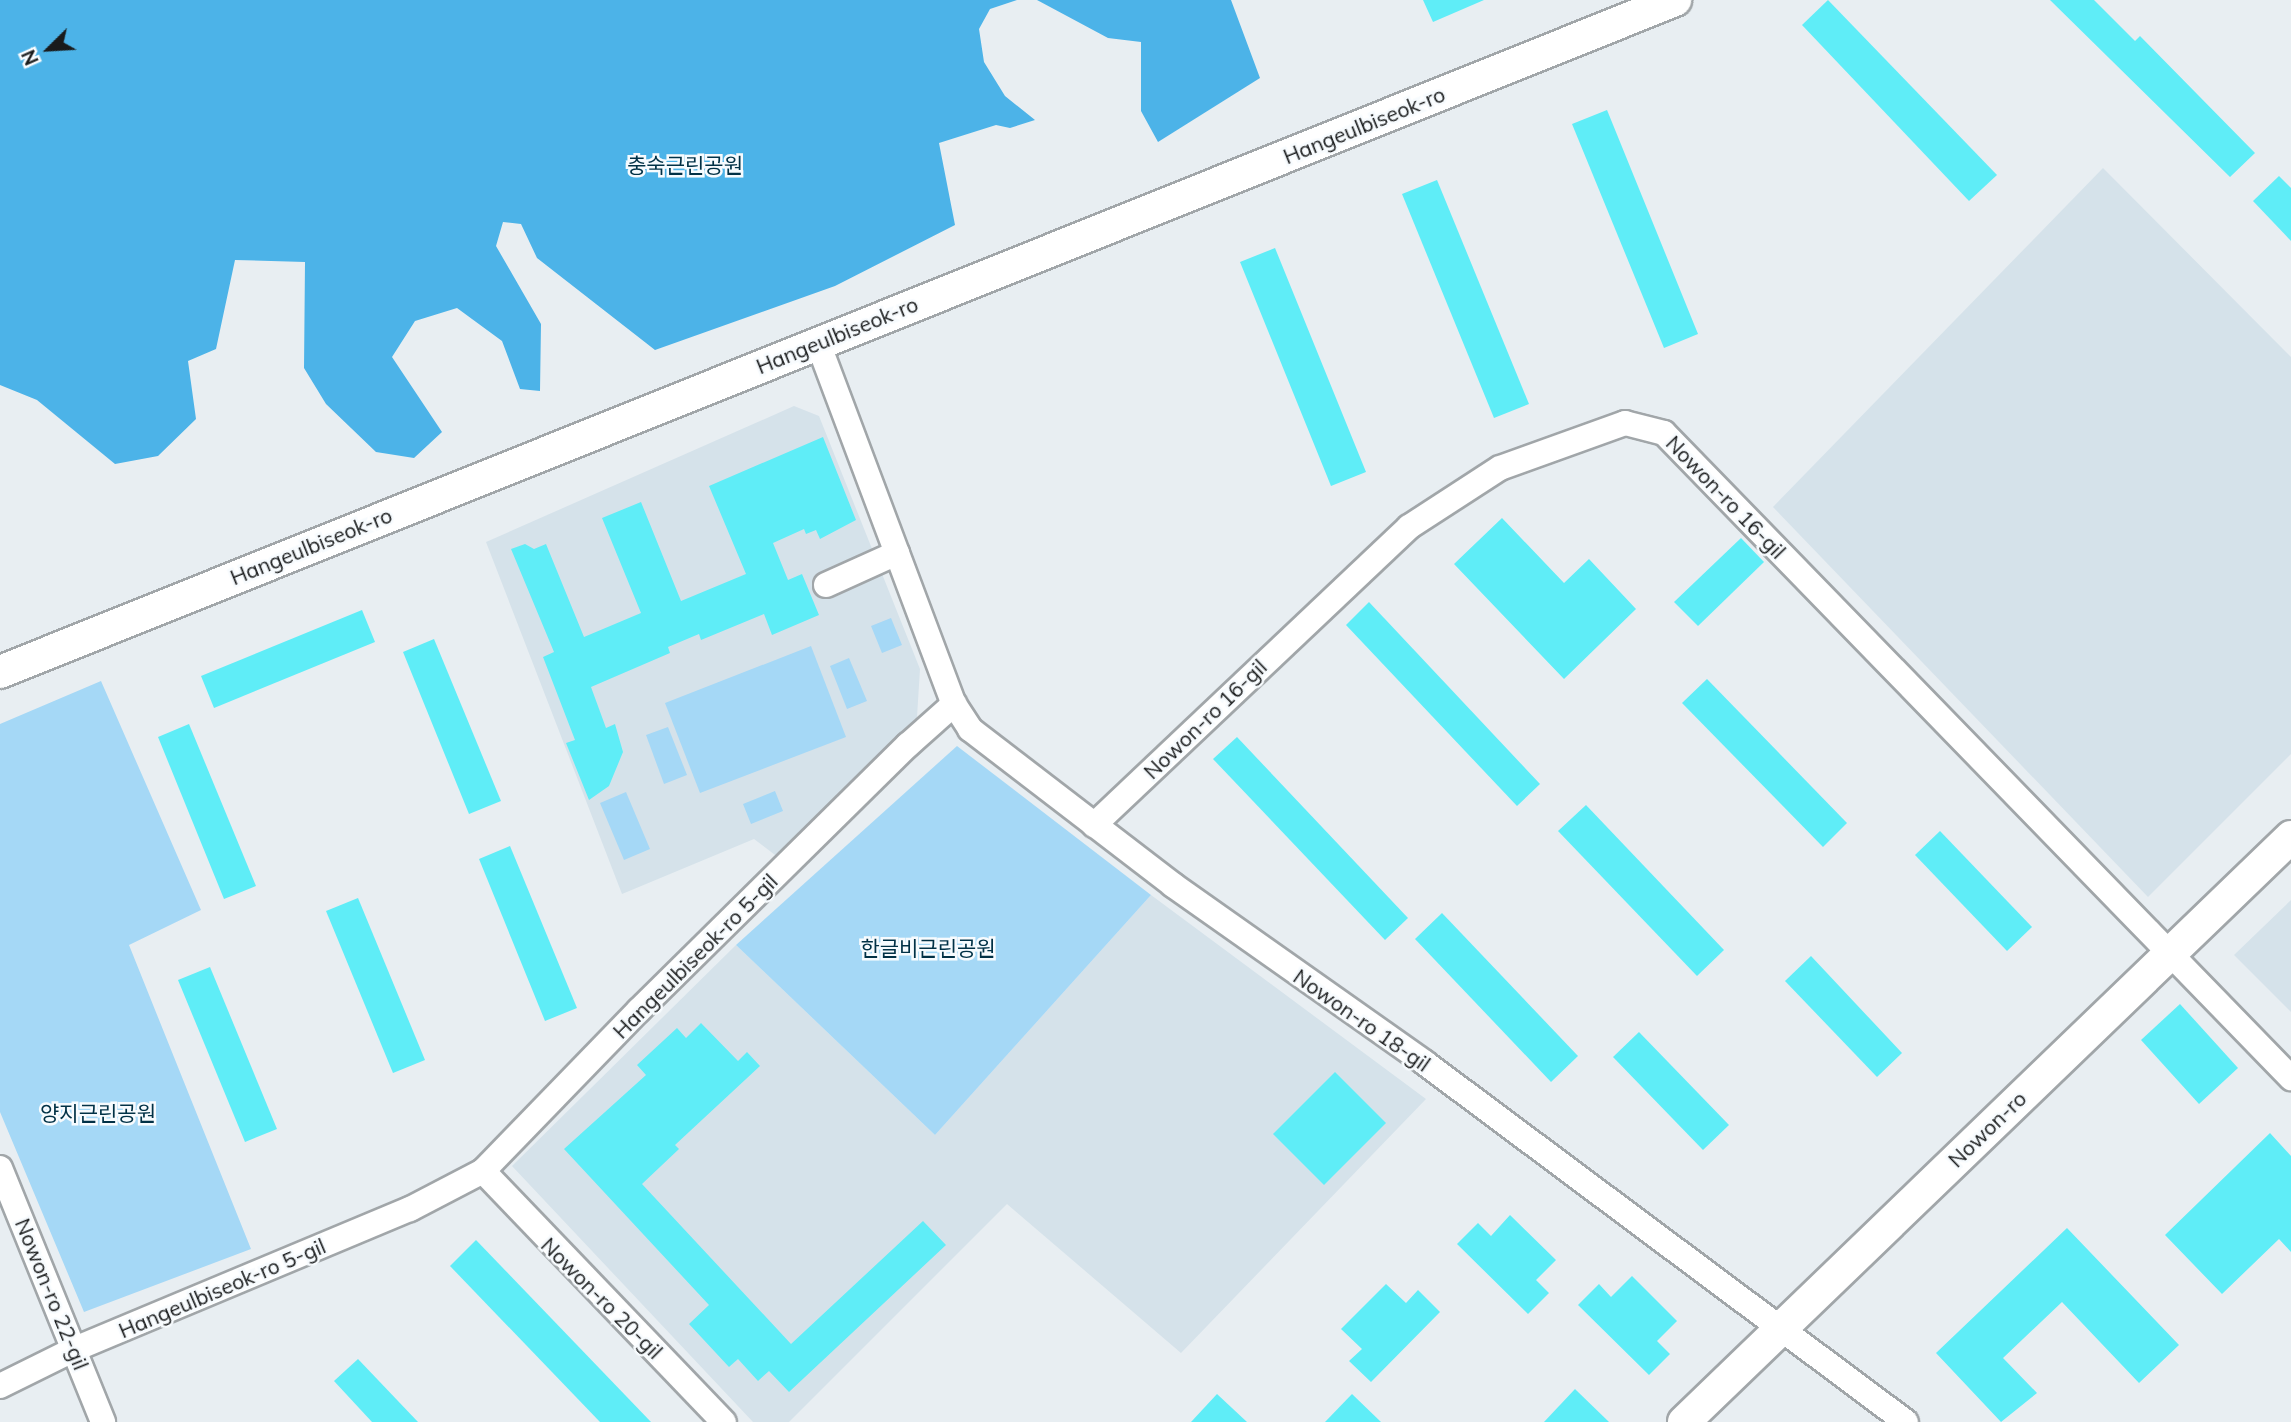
<!DOCTYPE html>
<html>
<head>
<meta charset="utf-8">
<style>
	body { margin:0 }
	#map { position:relative; width:2291px; height:1422px; overflow:hidden; background:#e8eef2; font-family:Mulish,"Noto Sans KR",sans-serif }
	div>[style] { position:absolute }
	[style*='--x'] { left:calc(var(--x)*1px); top:calc(var(--y)*1px); width:calc(var(--w)*1px); rotate:calc(var(--a)*1deg) }
	.built>* { inset:0; background:#d5e2ea }
	.green>* { inset:0; background:#a5d8f6 }
	.forest>* { inset:0; background:#4cb3e8 }
	.building>* { inset:0; background:#5fedf7 }
	.roads { filter:drop-shadow(2px 0 #a1a6a9) drop-shadow(-2px 0 #a1a6a9) drop-shadow(0 2px #a1a6a9) drop-shadow(0 -2px #a1a6a9) }
	.minor>* { height:24px; margin:-12px; padding:0 12px; transform-origin:12px; border-radius:12px; background:#fff }
	.major>* { height:32px; margin:-16px; padding:0 16px; transform-origin:16px; border-radius:16px; background:#fff }
	span { translate:-50% -50%; white-space:nowrap; text-align:center; line-height:1.15; -webkit-text-stroke:5px #f7fbfe; paint-order:stroke }
	.street-label { font-size:21px; color:#191b1c }
	.park-label { font-size:21px; color:#013146 }
	.north { position:absolute; left:14px; top:14px; width:70px; height:70px; -webkit-text-stroke:5px #f7fbfe; paint-order:stroke; rotate:246deg; font-size:19px; font-weight:700; line-height:28px; text-align:center; color:#191b1c }
	.north::after { content:''; display:block; margin:auto; width:24px; height:32px; background:#191b1c; clip-path:polygon(50% 0,100% 100%,50% 72%,0 100%) }
</style>
</head>
<body>
<div id="map">
	<div class="built">
		<i style="clip-path:polygon(2103px 168px,2291px 357px,2291px 754px,2148px 897px,1773px 507px)"></i>
		<i style="clip-path:polygon(794px 406px,819px 416px,920px 669px,917px 717px,779px 858px,754px 839px,622px 894px,486px 542px)"></i>
		<i style="clip-path:polygon(1151px 895px,1426px 1099px,1181px 1353px,1007px 1204px,789px 1422px,753px 1422px,512px 1166px,736px 945px,935px 1135px)"></i>
		<i style="clip-path:polygon(2291px 900px,2291px 1012px,2234px 955px)"></i>
	</div>
	<div class="green">
		<i style="clip-path:polygon(891px 618px,902px 645px,882px 653px,871px 626px)"></i>
		<i style="clip-path:polygon(811px 646px,846px 737px,700px 793px,665px 703px)"></i>
		<i style="clip-path:polygon(849px 658px,867px 701px,847px 709px,830px 666px)"></i>
		<i style="clip-path:polygon(101px 681px,201px 910px,129px 945px,251px 1249px,84px 1312px,0 1112px,0 724px)"></i>
		<i style="clip-path:polygon(668px 727px,687px 775px,664px 784px,646px 735px)"></i>
		<i style="clip-path:polygon(957px 746px,1151px 895px,935px 1135px,736px 945px)"></i>
		<i style="clip-path:polygon(775px 791px,783px 811px,751px 824px,743px 804px)"></i>
		<i style="clip-path:polygon(626px 792px,650px 849px,624px 860px,600px 803px)"></i>
	</div>
	<div class="forest">
		<i style="clip-path:polygon(0 0,1017px 0,990px 9px,979px 29px,984px 62px,1005px 96px,1035px 120px,1010px 128px,996px 125px,939px 143px,955px 225px,835px 286px,655px 350px,537px 258px,521px 224px,503px 222px,496px 246px,541px 324px,540px 391px,520px 389px,502px 341px,457px 308px,415px 321px,392px 357px,442px 432px,414px 458px,376px 452px,326px 404px,304px 368px,305px 262px,235px 260px,216px 349px,188px 361px,196px 419px,158px 456px,115px 464px,37px 400px,0 385px)"></i>
		<i style="clip-path:polygon(1037px 0,1231px 0,1260px 78px,1158px 142px,1141px 111px,1141px 42px,1108px 38px)"></i>
	</div>
	<div class="building">
		<i style="clip-path:polygon(1423px 0,1484px 0,1433px 22px)"></i>
		<i style="clip-path:polygon(1828px 0,1997px 175px,1969px 201px,1802px 25px)"></i>
		<i style="clip-path:polygon(2050px 0,2094px 0,2135px 41px,2140px 36px,2255px 153px,2230px 177px)"></i>
		<i style="clip-path:polygon(1607px 110px,1698px 334px,1664px 348px,1572px 124px)"></i>
		<i style="clip-path:polygon(2279px 176px,2291px 188px,2291px 241px,2253px 201px)"></i>
		<i style="clip-path:polygon(1437px 180px,1529px 404px,1494px 418px,1402px 194px)"></i>
		<i style="clip-path:polygon(1275px 248px,1366px 472px,1331px 486px,1240px 262px)"></i>
		<i style="clip-path:polygon(823px 437px,856px 520px,820px 539px,816px 530px,806px 534px,804px 529px,773px 543px,788px 580px,802px 574px,819px 615px,772px 635px,764px 614px,701px 640px,699px 634px,668px 647px,670px 653px,591px 687px,606px 728px,615px 724px,623px 752px,609px 786px,589px 800px,566px 743px,575px 740px,543px 657px,554px 652px,511px 549px,525px 544px,534px 549px,546px 544px,584px 637px,641px 613px,602px 518px,641px 502px,681px 601px,746px 574px,709px 486px)"></i>
		<i style="clip-path:polygon(1502px 518px,1564px 583px,1589px 559px,1636px 609px,1564px 679px,1454px 564px)"></i>
		<i style="clip-path:polygon(1741px 538px,1764px 562px,1698px 626px,1674px 602px)"></i>
		<i style="clip-path:polygon(1369px 602px,1540px 784px,1517px 806px,1346px 625px)"></i>
		<i style="clip-path:polygon(362px 610px,375px 642px,214px 708px,201px 676px)"></i>
		<i style="clip-path:polygon(434px 639px,501px 801px,469px 814px,403px 652px)"></i>
		<i style="clip-path:polygon(1707px 679px,1847px 823px,1823px 847px,1682px 703px)"></i>
		<i style="clip-path:polygon(189px 724px,256px 886px,224px 899px,158px 737px)"></i>
		<i style="clip-path:polygon(1237px 737px,1408px 918px,1385px 940px,1213px 759px)"></i>
		<i style="clip-path:polygon(1586px 805px,1724px 950px,1697px 976px,1558px 831px)"></i>
		<i style="clip-path:polygon(1940px 831px,2032px 927px,2007px 951px,1915px 855px)"></i>
		<i style="clip-path:polygon(510px 846px,577px 1008px,545px 1021px,479px 859px)"></i>
		<i style="clip-path:polygon(358px 898px,425px 1060px,393px 1073px,326px 911px)"></i>
		<i style="clip-path:polygon(1442px 913px,1578px 1056px,1551px 1082px,1415px 939px)"></i>
		<i style="clip-path:polygon(1811px 956px,1902px 1053px,1877px 1077px,1785px 981px)"></i>
		<i style="clip-path:polygon(210px 967px,277px 1129px,245px 1142px,178px 980px)"></i>
		<i style="clip-path:polygon(2180px 1004px,2238px 1068px,2199px 1104px,2141px 1040px)"></i>
		<i style="clip-path:polygon(701px 1023px,738px 1061px,747px 1052px,760px 1066px,675px 1145px,679px 1149px,642px 1184px,791px 1344px,923px 1221px,946px 1245px,789px 1392px,769px 1371px,758px 1381px,738px 1359px,729px 1367px,689px 1324px,709px 1305px,564px 1149px,646px 1075px,637px 1065px,677px 1028px,686px 1038px)"></i>
		<i style="clip-path:polygon(1639px 1032px,1729px 1125px,1703px 1150px,1613px 1057px)"></i>
		<i style="clip-path:polygon(1335px 1072px,1386px 1123px,1324px 1185px,1273px 1134px)"></i>
		<i style="clip-path:polygon(2270px 1133px,2291px 1156px,2291px 1252px,2279px 1239px,2222px 1294px,2165px 1235px)"></i>
		<i style="clip-path:polygon(1510px 1215px,1556px 1260px,1536px 1280px,1549px 1293px,1528px 1314px,1457px 1244px,1478px 1223px,1491px 1236px)"></i>
		<i style="clip-path:polygon(2067px 1228px,2179px 1345px,2139px 1383px,2062px 1302px,2003px 1358px,2037px 1393px,2001px 1422px,1936px 1353px)"></i>
		<i style="clip-path:polygon(476px 1240px,651px 1422px,600px 1422px,450px 1266px)"></i>
		<i style="clip-path:polygon(1632px 1276px,1677px 1321px,1657px 1341px,1670px 1354px,1649px 1375px,1578px 1305px,1599px 1284px,1611px 1297px)"></i>
		<i style="clip-path:polygon(1386px 1284px,1406px 1303px,1418px 1290px,1440px 1312px,1371px 1382px,1349px 1361px,1362px 1349px,1341px 1329px)"></i>
		<i style="clip-path:polygon(358px 1359px,418px 1422px,372px 1422px,334px 1381px)"></i>
		<i style="clip-path:polygon(1575px 1389px,1609px 1422px,1544px 1422px)"></i>
		<i style="clip-path:polygon(1217px 1394px,1247px 1422px,1191px 1422px)"></i>
		<i style="clip-path:polygon(1352px 1394px,1381px 1422px,1325px 1422px)"></i>
	</div>
	<div class="roads">
		<div class="minor">
			<i style="--x:818;--y:343;--w:386;--a:69.4"></i>
			<i style="--x:954;--y:704;--w:30;--a:57"></i>
			<i style="--x:970;--y:729;--w:256;--a:37.5"></i>
			<i style="--x:1173;--y:885;--w:309;--a:35.2"></i>
			<i style="--x:1425;--y:1063;--w:600;--a:36.74"></i>
			<i style="--x:826;--y:585;--w:78;--a:-24.3"></i>
			<i style="--x:1094;--y:825;--w:434;--a:-43.4"></i>
			<i style="--x:1409;--y:527;--w:108;--a:-33"></i>
			<i style="--x:1500;--y:468;--w:133;--a:-19.8"></i>
			<i style="--x:1625;--y:423;--w:40;--a:14.4"></i>
			<i style="--x:1664;--y:433;--w:900;--a:45.81"></i>
			<i style="--x:0;--y:1168;--w:274;--a:67.9"></i>
			<i style="--x:483;--y:1171;--w:348;--a:46.2"></i>
			<i style="--x:0;--y:1386;--w:84;--a:-26.3"></i>
			<i style="--x:75;--y:1349;--w:363;--a:-22.7"></i>
			<i style="--x:410;--y:1209;--w:82;--a:-27.5"></i>
			<i style="--x:483;--y:1171;--w:224;--a:-45.9"></i>
			<i style="--x:639;--y:1010;--w:378;--a:-44.6"></i>
			<i style="--x:908;--y:745;--w:62;--a:-41.7"></i>
		</div>
		<div class="major">
			<i style="--x:0;--y:672;--w:1805;--a:-21.86"></i>
			<i style="--x:1684;--y:1422;--w:843;--a:-43.94"></i>
		</div>
	</div>
	<div class="street-label">
		<span style="left:1364px;top:125px;rotate:-22deg">Hangeulbiseok-ro</span>
		<span style="left:837px;top:335px;rotate:-22deg">Hangeulbiseok-ro</span>
		<span style="left:1726px;top:497px;rotate:46deg">Nowon-ro 16-gil</span>
		<span style="left:311px;top:546px;rotate:-22deg">Hangeulbiseok-ro</span>
		<span style="left:1205px;top:719px;rotate:-44deg">Nowon-ro 16-gil</span>
		<span style="left:695px;top:956px;rotate:-45deg">Hangeulbiseok-ro 5-gil</span>
		<span style="left:1362px;top:1020px;rotate:35deg">Nowon-ro 18-gil</span>
		<span style="left:1987px;top:1129px;rotate:-44deg">Nowon-ro</span>
		<span style="left:222px;top:1288px;rotate:-23deg">Hangeulbiseok-ro 5-gil</span>
		<span style="left:52px;top:1294px;rotate:68deg">Nowon-ro 22-gil</span>
		<span style="left:602px;top:1298px;rotate:45deg">Nowon-ro 20-gil</span>
	</div>
	<div class="park-label">
		<span style="left:685px;top:165px">충숙근린공원</span>
		<span style="left:928px;top:948px">한글비근린공원</span>
		<span style="left:98px;top:1113px">양지근린공원</span>
	</div>
	<div class="north">N</div>
</div>
</body>
</html>
